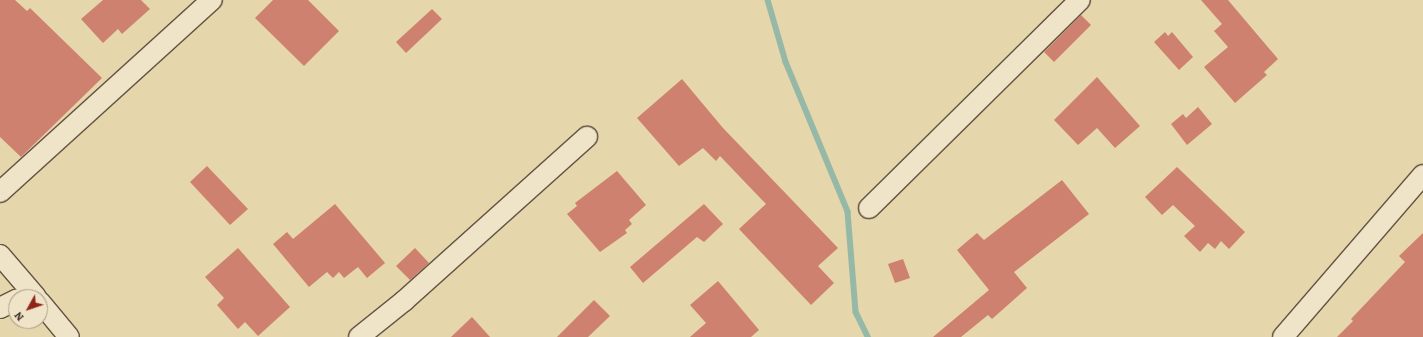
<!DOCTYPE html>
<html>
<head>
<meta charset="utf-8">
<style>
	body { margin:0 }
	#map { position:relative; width:1423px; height:337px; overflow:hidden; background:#e6d6ab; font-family:Alegreya,serif }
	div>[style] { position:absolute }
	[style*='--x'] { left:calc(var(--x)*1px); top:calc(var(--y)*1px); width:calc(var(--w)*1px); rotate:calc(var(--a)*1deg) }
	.stream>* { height:5.5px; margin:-2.75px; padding:0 2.75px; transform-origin:2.75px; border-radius:2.75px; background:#96b9a7 }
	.building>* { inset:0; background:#ce816f }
	.roads { filter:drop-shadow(1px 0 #635443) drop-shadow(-1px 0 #635443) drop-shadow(0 1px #635443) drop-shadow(0 -1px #635443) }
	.minor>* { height:20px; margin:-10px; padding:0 10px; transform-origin:10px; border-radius:10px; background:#efe4c8 }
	span { translate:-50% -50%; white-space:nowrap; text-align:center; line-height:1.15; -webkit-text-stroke:4px #efe4c8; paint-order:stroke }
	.north { position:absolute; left:8px; top:289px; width:40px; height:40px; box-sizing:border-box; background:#efe4c8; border:1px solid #a59985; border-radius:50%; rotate:230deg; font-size:11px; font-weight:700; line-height:16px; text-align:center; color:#372920 }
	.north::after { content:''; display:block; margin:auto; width:14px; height:18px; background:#8f2418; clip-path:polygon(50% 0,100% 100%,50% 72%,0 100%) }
</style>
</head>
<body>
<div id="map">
	<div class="stream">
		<i style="--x:768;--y:0;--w:65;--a:73.8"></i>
		<i style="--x:786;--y:62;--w:162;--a:67.5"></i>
		<i style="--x:848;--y:212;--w:100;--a:85.4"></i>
		<i style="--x:856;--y:312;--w:28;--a:64"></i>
	</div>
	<div class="building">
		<i style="clip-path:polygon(0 0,15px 0,27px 11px,30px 8px,102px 78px,21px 157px,0 137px)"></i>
		<i style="clip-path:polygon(103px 0,141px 0,150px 9px,122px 34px,118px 29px,103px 43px,81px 19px)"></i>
		<i style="clip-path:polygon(273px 0,308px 0,339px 31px,304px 66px,255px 18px)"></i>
		<i style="clip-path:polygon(1201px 0,1228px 0,1278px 59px,1264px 72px,1267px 75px,1235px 103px,1204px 67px,1228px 47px,1214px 31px,1222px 24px)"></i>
		<i style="clip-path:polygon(432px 9px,442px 19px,406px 53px,396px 42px)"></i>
		<i style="clip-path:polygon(1081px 15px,1091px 25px,1054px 62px,1044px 52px)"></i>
		<i style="clip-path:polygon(1165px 32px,1168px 36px,1172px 32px,1193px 57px,1179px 70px,1154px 42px)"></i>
		<i style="clip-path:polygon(1097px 77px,1140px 126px,1115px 148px,1097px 128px,1078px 145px,1054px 120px)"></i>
		<i style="clip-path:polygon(682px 79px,723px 128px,838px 248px,818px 266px,834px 283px,811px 305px,739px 229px,766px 204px,720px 156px,716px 161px,703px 148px,679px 166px,637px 118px)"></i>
		<i style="clip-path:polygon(1198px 107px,1212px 124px,1187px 145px,1171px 124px,1183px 114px,1186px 118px)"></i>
		<i style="clip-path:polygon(207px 166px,248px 209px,230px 225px,190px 182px)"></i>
		<i style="clip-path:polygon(1177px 167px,1245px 232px,1229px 249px,1221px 241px,1215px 249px,1208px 243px,1200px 252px,1184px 236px,1195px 226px,1173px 205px,1162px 215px,1145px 197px)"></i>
		<i style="clip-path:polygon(617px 171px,646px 205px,629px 220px,632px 224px,625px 230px,627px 233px,600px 252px,567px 214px,577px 206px,575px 203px)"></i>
		<i style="clip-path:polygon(1062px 180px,1089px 214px,1014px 272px,1027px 288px,992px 319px,988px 315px,961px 337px,933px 337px,989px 290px,957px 250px,977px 233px,984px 240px)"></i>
		<i style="clip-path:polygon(335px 204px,385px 263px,367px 278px,358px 267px,344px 278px,339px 272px,333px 278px,327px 272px,309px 287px,273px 244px,287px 232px,293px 239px)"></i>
		<i style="clip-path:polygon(704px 204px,723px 224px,704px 242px,697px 237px,643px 283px,630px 267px)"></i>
		<i style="clip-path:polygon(1423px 233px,1423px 337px,1337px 337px,1353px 321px,1351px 319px,1405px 262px,1399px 256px)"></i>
		<i style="clip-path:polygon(238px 248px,290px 307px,258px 336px,245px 322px,238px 329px,217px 305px,224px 298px,205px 277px)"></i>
		<i style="clip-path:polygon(415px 248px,429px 263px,410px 280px,396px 266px)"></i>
		<i style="clip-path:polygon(903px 259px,910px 278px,895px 283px,888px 264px)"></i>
		<i style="clip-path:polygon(718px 281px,759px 330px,751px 337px,690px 337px,706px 323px,690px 305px)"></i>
		<i style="clip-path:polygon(594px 300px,610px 316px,588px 337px,557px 337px)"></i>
		<i style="clip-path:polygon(472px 317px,490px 337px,451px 337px)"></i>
	</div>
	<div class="roads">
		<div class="minor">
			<i style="--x:0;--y:192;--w:286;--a:-42.2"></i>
			<i style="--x:869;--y:208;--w:296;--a:-44.6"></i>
			<i style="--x:0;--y:255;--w:55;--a:49.4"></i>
			<i style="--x:40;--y:302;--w:45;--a:50.4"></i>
			<i style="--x:0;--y:308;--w:18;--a:-27"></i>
			<i style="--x:359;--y:337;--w:58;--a:-38.7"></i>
			<i style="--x:404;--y:301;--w:246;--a:-41.9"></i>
			<i style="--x:1283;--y:337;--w:214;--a:-49.2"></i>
		</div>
	</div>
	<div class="north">N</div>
</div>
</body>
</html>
